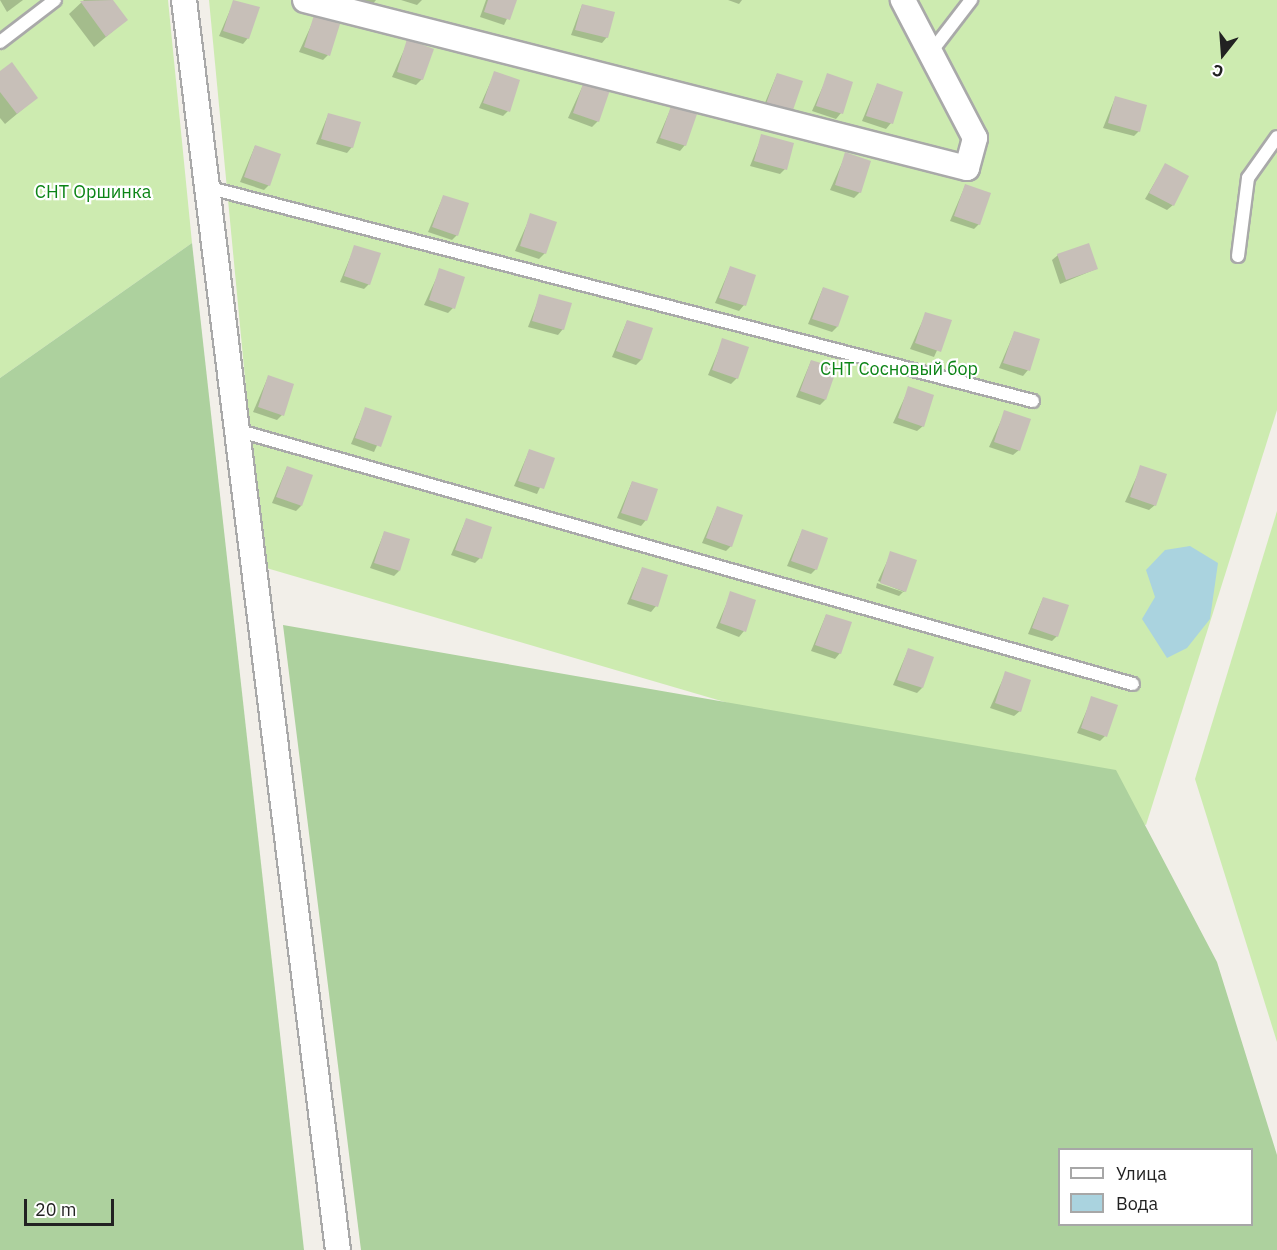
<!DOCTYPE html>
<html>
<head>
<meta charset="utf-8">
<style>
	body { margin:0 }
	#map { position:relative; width:1277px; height:1250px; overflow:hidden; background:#f2efe9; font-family:"IBM Plex Sans",sans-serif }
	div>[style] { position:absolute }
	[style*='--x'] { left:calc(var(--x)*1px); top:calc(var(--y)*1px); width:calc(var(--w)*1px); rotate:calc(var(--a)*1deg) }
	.grass>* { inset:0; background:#cdebb0 }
	.forest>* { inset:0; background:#add19e }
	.water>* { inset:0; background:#aad3df }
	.shadow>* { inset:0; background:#0003 }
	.building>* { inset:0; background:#c7bfb8 }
	.roads { filter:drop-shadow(2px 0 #a9a9a9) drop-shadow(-2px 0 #a9a9a9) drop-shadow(0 2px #a9a9a9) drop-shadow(0 -2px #a9a9a9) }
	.lane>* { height:12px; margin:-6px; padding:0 6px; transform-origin:6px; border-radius:6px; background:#fff }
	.street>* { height:24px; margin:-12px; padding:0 12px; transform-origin:12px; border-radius:12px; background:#fff }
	span { translate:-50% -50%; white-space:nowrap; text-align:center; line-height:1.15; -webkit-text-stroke:4.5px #fff; paint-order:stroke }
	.park-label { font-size:18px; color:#0c8416 }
	.legend { position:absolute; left:1058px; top:1148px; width:195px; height:78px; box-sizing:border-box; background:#fff; border:2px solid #a7a7a7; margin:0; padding:8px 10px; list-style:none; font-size:18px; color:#222 }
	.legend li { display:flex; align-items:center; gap:12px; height:30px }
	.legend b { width:30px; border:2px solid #a7a7a7 }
	.north { position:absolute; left:1193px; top:24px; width:60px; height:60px; -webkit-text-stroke:4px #fff; paint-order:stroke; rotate:197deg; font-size:16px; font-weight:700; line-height:24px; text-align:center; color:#222 }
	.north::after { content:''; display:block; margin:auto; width:21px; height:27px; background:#222; clip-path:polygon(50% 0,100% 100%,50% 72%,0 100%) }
	.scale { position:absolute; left:24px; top:1199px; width:90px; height:27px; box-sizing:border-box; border:3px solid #222; border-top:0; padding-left:8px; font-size:18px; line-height:21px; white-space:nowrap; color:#222; -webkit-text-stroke:4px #fff; paint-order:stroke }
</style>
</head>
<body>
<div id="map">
	<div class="grass">
		<i style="clip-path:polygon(0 0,168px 0,192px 243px,0 378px)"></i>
		<i style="clip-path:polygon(209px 0,1277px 0,1277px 410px,1146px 825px,263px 567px)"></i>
		<i style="clip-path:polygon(1277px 511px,1277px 1042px,1195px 779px)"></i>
	</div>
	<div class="forest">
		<i style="clip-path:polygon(192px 243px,304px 1250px,0 1250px,0 378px)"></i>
		<i style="clip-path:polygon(evenodd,283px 625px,1116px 770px,1217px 962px,1277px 1155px,1277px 1250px,361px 1250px,283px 625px,1060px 1150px,1252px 1150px,1252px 1224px,1060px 1224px,1060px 1150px)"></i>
	</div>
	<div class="water">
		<i style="clip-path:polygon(1190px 546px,1218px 563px,1210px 619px,1187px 648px,1167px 658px,1142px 619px,1155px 597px,1146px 570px,1165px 550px)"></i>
	</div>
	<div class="shadow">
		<i style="clip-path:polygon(0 0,23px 0,7px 12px)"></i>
		<i style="clip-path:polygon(84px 0,111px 0,126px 20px,94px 47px,69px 14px)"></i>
		<i style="clip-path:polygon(357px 0,376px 0,372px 5px)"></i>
		<i style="clip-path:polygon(401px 0,422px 0,417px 5px)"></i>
		<i style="clip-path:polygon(486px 0,516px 0,504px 25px,480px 17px)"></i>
		<i style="clip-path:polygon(728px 0,742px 0,739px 4px)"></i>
		<i style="clip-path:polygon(234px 1px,248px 38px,243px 44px,219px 36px)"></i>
		<i style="clip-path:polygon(582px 5px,607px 37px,602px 43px,571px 35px)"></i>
		<i style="clip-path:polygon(315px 17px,328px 55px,323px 60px,299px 52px)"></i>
		<i style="clip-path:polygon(408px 41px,422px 79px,416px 85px,392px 77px)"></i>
		<i style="clip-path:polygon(495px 72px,508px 111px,503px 116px,479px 108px)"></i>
		<i style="clip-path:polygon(0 73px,36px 98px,5px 124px,0 118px)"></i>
		<i style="clip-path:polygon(777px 74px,786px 118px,762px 110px)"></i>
		<i style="clip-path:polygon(828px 75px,841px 113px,836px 119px,812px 111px)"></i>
		<i style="clip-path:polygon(584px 83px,598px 121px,592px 127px,568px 118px)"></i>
		<i style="clip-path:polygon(877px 85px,891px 123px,886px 129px,862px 121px)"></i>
		<i style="clip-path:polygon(1115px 98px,1139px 131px,1134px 136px,1103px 128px)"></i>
		<i style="clip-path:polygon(671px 108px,685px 145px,680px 151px,656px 143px)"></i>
		<i style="clip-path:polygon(328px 115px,352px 147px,347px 153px,316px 144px)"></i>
		<i style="clip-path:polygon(762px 136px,785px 169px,780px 174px,750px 166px)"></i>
		<i style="clip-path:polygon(255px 146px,269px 185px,264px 190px,240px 182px)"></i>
		<i style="clip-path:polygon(846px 154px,860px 192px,854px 198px,830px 190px)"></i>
		<i style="clip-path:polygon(1165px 165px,1173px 205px,1167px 210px,1145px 199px)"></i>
		<i style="clip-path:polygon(965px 186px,979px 224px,974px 229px,950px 221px)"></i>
		<i style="clip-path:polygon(443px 197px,457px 235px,452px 240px,428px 232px)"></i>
		<i style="clip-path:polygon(531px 215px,545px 253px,539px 259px,515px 251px)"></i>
		<i style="clip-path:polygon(355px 246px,369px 284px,364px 289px,340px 282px)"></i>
		<i style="clip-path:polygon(1058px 255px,1096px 269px,1060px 284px,1052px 260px)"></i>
		<i style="clip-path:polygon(730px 268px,744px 305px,739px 311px,715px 303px)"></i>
		<i style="clip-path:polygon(440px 270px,453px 308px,448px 313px,424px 305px)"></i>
		<i style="clip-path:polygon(823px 288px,837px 327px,832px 332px,808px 324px)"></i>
		<i style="clip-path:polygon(540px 296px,563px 329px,558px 335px,528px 327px)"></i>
		<i style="clip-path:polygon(926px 313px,950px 321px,934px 357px,910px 349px)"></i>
		<i style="clip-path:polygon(627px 321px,641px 360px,636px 365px,612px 357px)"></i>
		<i style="clip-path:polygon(1014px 333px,1028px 370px,1023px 376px,999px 368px)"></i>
		<i style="clip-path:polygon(723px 340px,737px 378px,731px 384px,708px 375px)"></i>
		<i style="clip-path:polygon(811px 361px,825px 400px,820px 405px,796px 397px)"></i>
		<i style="clip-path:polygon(268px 377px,282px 415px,277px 420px,253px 412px)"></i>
		<i style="clip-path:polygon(909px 388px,923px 426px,917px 431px,893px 423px)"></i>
		<i style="clip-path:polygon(366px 408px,390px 417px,374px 452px,351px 444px)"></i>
		<i style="clip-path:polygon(1005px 412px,1019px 450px,1013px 455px,989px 447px)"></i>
		<i style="clip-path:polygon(529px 451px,553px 459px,537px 494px,514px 486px)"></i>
		<i style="clip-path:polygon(287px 467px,301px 506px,296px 511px,272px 503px)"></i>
		<i style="clip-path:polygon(1141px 467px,1155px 505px,1149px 510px,1125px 502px)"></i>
		<i style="clip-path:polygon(632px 482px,646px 520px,641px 526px,617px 518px)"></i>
		<i style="clip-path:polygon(717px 508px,731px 546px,726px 551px,702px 543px)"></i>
		<i style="clip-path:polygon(466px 520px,480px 558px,475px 563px,451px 555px)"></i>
		<i style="clip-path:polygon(802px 531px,816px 569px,811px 574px,787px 566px)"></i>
		<i style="clip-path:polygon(384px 533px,399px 571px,394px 576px,370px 568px)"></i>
		<i style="clip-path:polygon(891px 553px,905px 591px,904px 592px,878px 581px)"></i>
		<i style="clip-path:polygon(642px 569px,656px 606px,651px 612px,627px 604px)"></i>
		<i style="clip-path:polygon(877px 583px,903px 592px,899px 596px,876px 588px)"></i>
		<i style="clip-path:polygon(731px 593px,744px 631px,739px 637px,716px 628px)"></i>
		<i style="clip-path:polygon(1043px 598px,1057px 636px,1052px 641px,1028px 634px)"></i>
		<i style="clip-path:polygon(826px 615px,840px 653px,835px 659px,811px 651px)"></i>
		<i style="clip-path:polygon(908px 650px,922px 688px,917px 693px,893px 685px)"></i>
		<i style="clip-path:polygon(1006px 672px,1020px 711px,1014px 716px,990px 708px)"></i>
		<i style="clip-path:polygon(1092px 698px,1105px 736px,1100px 741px,1077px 733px)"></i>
	</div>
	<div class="building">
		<i style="clip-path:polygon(113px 0,128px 20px,106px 37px,80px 1px)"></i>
		<i style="clip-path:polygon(233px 0,260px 7px,249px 39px,223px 31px)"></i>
		<i style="clip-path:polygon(488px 0,517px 0,510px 20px,484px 12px)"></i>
		<i style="clip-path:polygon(582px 4px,615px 12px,608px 38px,575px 30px)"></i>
		<i style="clip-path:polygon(314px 15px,340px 24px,330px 56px,304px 47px)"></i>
		<i style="clip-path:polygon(407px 39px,434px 49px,423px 80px,397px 72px)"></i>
		<i style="clip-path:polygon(12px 62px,38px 98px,17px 114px,0 92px,0 71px)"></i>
		<i style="clip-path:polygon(494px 71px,520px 80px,510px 112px,483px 103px)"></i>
		<i style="clip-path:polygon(777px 73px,803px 81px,792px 113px,766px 104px)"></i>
		<i style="clip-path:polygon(827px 73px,853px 82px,843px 114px,816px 106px)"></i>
		<i style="clip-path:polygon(584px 81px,610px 90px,599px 122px,573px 113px)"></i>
		<i style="clip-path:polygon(877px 83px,903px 92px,893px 124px,866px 116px)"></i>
		<i style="clip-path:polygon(1115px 96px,1147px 105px,1140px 132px,1108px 123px)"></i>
		<i style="clip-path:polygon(671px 106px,697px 114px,686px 146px,660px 138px)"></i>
		<i style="clip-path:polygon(328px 113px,361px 122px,353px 148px,321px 139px)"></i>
		<i style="clip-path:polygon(761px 134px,794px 143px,787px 170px,754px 161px)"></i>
		<i style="clip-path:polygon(255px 145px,281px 154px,270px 186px,244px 177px)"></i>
		<i style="clip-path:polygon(845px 152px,871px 161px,861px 193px,835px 185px)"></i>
		<i style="clip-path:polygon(1165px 163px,1189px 176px,1174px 206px,1149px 193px)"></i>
		<i style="clip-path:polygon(965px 184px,991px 193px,980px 225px,954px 216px)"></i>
		<i style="clip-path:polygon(443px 195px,469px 203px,458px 236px,432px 227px)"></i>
		<i style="clip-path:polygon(530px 213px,557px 222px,546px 254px,520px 246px)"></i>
		<i style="clip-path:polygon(1089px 243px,1098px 269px,1066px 280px,1057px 254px)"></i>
		<i style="clip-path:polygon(354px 245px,381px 253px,370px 285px,344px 276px)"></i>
		<i style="clip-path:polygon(730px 266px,756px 275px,746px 306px,719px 298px)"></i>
		<i style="clip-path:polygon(439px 268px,465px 277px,455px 309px,429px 300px)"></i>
		<i style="clip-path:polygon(823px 287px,849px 296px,838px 327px,812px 319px)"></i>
		<i style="clip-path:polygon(539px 294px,572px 303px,564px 330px,532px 321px)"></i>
		<i style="clip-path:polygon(925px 312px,952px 320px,941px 352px,915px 343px)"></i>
		<i style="clip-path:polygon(627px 320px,653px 328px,642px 360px,616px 351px)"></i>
		<i style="clip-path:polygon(1014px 331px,1040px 339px,1030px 371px,1003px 363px)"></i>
		<i style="clip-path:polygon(722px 338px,749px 347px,738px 379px,712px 370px)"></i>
		<i style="clip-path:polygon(811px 360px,837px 368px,826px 400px,800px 391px)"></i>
		<i style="clip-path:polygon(268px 375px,294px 384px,284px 416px,258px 407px)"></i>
		<i style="clip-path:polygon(908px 386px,934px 395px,924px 427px,898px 418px)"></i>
		<i style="clip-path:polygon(365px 407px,392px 416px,381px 447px,355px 438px)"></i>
		<i style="clip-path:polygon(1004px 410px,1031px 419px,1020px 451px,994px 442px)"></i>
		<i style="clip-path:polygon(529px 449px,555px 458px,544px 489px,518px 481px)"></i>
		<i style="clip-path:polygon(1140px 465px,1167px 474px,1156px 506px,1130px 497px)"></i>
		<i style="clip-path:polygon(287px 466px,313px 475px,302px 506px,276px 497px)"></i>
		<i style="clip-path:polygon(632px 481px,658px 489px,647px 521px,621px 513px)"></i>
		<i style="clip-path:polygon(717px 506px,743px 515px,732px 547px,706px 538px)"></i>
		<i style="clip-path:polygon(466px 518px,492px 527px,482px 559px,455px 550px)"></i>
		<i style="clip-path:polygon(802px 529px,828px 538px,817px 570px,791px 561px)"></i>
		<i style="clip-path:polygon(384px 531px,410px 539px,400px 571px,374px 563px)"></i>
		<i style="clip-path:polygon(890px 551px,917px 560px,906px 592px,880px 583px)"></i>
		<i style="clip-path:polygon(642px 567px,668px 575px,658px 607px,631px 599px)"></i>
		<i style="clip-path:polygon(730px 591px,756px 600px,746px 632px,720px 623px)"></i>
		<i style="clip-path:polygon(1043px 597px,1069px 605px,1058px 637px,1032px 628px)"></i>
		<i style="clip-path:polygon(826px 614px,852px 622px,841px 654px,815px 645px)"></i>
		<i style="clip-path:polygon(908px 648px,934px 657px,923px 688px,897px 680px)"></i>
		<i style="clip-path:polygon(1005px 671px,1031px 680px,1021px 712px,995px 703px)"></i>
		<i style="clip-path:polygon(1091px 696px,1118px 705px,1107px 737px,1081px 728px)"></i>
	</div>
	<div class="roads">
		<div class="lane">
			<i style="--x:0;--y:42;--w:69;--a:-37.4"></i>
			<i style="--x:931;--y:52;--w:66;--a:-52.4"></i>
			<i style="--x:210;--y:188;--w:850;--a:14.51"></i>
			<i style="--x:1238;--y:256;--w:79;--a:-82.7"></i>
			<i style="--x:1248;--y:178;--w:50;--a:-54.7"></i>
			<i style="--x:236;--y:430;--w:932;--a:15.81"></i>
		</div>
		<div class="street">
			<i style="--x:184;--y:0;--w:1259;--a:82.98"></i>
			<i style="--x:305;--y:0;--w:683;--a:14.24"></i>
			<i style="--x:967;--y:168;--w:31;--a:-75"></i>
			<i style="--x:975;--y:138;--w:156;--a:-117.6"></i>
		</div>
	</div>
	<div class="park-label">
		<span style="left:93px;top:192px">СНТ Оршинка</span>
		<span style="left:899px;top:369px">СНТ Сосновый бор</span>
	</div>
	<ul class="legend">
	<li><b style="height:8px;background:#fff"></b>Улица</li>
	<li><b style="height:16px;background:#aad3df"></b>Вода</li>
	</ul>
	<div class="north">С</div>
	<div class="scale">20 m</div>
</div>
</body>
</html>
